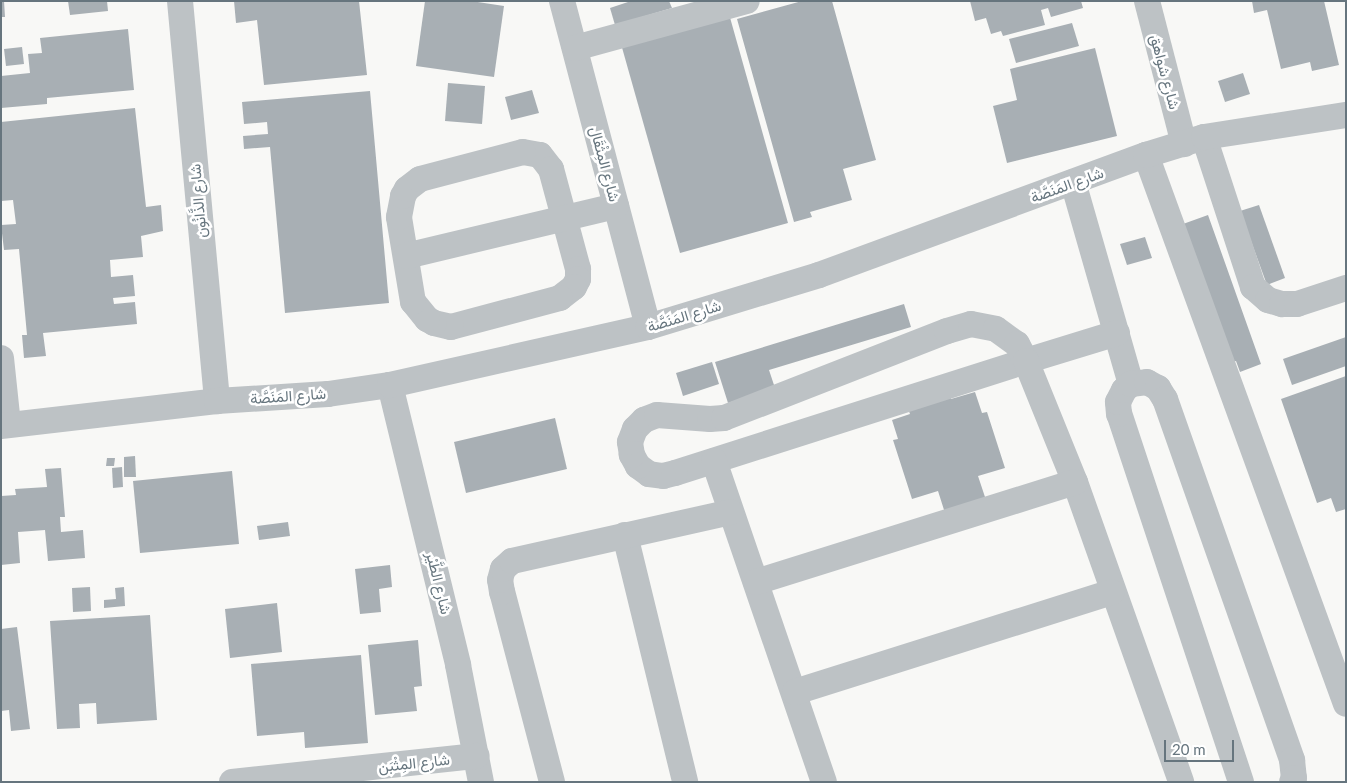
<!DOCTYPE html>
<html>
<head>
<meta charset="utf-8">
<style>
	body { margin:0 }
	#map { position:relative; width:1347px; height:783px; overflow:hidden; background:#f8f8f6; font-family:Lato,Vazirmatn,sans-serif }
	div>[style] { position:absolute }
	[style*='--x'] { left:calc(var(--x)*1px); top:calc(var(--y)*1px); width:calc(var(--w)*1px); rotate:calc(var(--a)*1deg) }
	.building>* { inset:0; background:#a8afb4 }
	.minor>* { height:26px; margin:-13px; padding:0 13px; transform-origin:13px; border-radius:13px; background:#bdc2c5 }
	span { translate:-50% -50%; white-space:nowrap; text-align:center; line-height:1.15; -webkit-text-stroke:5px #fff; paint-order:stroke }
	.street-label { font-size:15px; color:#66757e }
	.frame { position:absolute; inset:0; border:2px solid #66757e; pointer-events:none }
	.scale { position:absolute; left:1164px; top:740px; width:70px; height:22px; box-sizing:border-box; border:2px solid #66757e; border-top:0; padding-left:6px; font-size:15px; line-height:18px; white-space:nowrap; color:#66757e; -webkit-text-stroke:4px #fff; paint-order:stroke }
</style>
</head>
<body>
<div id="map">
	<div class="building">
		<i style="clip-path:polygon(1px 1px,4px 1px,5px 17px,1px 17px)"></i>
		<i style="clip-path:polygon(68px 1px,107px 1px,108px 11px,70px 15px)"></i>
		<i style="clip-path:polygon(234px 1px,359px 1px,367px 75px,264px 85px,257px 20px,236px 23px)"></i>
		<i style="clip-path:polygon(425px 1px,471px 1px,504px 6px,494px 77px,416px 66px)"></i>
		<i style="clip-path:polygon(631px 1px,669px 1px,672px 8px,615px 25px,610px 8px)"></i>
		<i style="clip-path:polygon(802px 1px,832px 1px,876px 160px,843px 169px,852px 200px,810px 212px,812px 217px,794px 222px,737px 19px)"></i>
		<i style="clip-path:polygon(970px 1px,1081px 1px,1083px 8px,1051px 17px,1048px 8px,1041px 10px,1045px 25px,1003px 36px,1001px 31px,991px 34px,986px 18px,975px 21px)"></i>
		<i style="clip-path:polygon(1252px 1px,1324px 1px,1339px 65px,1312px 71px,1310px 62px,1281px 69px,1267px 10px,1254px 13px)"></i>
		<i style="clip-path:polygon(729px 14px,788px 223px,680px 253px,621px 44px)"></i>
		<i style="clip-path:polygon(1072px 23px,1079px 46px,1016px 63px,1009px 39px)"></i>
		<i style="clip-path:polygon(128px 29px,134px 90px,47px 98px,47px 104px,1px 108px,1px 76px,30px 73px,28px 54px,42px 53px,40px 38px)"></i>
		<i style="clip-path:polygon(22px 47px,24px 64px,6px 66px,4px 49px)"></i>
		<i style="clip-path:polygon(1095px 48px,1117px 136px,1007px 163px,993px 106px,1017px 100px,1010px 69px)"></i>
		<i style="clip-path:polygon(1243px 73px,1250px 94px,1225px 102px,1218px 81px)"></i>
		<i style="clip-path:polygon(448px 83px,485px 86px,482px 124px,445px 121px)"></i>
		<i style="clip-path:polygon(532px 90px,539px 113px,511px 120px,505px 97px)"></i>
		<i style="clip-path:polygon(370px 91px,389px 303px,285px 313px,270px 147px,244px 149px,243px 136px,268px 134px,267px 122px,244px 124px,242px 102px)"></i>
		<i style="clip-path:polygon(135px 108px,146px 207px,161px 205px,163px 231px,141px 236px,143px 257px,110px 260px,111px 277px,133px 275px,135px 296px,113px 298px,114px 304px,135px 302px,137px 324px,43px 333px,46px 356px,24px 358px,22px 335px,27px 335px,19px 249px,4px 250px,1px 225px,16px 224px,13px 200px,1px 201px,1px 122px)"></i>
		<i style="clip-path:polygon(1259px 205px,1285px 278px,1267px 285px,1240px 211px)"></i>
		<i style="clip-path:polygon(1208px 215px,1261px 364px,1240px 372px,1236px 361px,1233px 362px,1183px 224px)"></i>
		<i style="clip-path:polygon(1145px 237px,1152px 258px,1127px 265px,1120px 244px)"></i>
		<i style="clip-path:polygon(904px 304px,911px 327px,769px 370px,775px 388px,728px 403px,715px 362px)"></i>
		<i style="clip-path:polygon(1346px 337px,1346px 366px,1292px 385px,1283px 359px)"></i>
		<i style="clip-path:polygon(712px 362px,719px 384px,683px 396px,676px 373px)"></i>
		<i style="clip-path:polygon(1346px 376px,1346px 509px,1336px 512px,1331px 498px,1317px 503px,1281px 399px)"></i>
		<i style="clip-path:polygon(975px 392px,982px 413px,987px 412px,1005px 468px,978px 476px,986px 500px,945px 513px,938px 491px,912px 499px,893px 440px,898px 439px,892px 420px,910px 414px,907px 406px,949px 393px,951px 399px)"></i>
		<i style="clip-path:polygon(555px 418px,567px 469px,466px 493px,454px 442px)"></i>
		<i style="clip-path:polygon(135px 456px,136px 477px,124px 477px,124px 457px)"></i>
		<i style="clip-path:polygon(107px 458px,115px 458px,114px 466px,106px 466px)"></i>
		<i style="clip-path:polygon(122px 467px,123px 487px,113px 488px,112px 468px)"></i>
		<i style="clip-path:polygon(61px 468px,65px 517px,60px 517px,61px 532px,83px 530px,85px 558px,48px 561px,45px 530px,18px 532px,20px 563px,1px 565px,1px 496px,16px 495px,15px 489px,47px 487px,45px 469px)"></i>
		<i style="clip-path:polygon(232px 471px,239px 544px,140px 553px,133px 481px)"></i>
		<i style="clip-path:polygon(288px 522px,290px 536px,259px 540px,257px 526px)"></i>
		<i style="clip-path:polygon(390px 565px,392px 587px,379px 589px,381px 612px,360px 614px,355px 569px)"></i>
		<i style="clip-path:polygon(90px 587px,91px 611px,73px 612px,72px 588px)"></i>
		<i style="clip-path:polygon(124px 587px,125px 606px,104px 608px,104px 600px,116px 599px,115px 588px)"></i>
		<i style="clip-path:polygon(277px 603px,282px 652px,230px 658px,225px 609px)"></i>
		<i style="clip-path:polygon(150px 615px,157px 720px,97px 724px,96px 703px,79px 704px,80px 728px,57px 729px,50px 621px)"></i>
		<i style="clip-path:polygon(17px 627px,30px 729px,11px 731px,9px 710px,1px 711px,1px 629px)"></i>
		<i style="clip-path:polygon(418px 640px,422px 686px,414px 687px,417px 711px,375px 715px,368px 645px)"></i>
		<i style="clip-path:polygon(361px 655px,368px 743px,305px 748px,304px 732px,257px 736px,251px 664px)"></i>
	</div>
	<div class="minor">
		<i style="--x:180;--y:1;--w:402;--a:84.7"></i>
		<i style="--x:562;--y:1;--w:337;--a:75.2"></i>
		<i style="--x:1147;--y:1;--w:148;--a:75.5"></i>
		<i style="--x:575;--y:48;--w:178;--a:-15.3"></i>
		<i style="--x:1204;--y:137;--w:158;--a:71.9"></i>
		<i style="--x:1253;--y:287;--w:20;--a:41"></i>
		<i style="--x:1268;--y:300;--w:15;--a:16"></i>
		<i style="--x:1282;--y:304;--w:15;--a:0"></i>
		<i style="--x:1297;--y:304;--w:52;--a:-18.1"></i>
		<i style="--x:523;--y:152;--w:17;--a:10"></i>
		<i style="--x:540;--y:155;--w:18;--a:52"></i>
		<i style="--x:551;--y:169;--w:104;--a:74.9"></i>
		<i style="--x:578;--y:269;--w:10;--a:90"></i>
		<i style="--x:578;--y:279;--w:9;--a:117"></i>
		<i style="--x:574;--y:287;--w:18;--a:142"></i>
		<i style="--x:560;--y:298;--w:113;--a:165.1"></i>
		<i style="--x:451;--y:327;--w:17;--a:-167"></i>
		<i style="--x:434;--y:323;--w:8;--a:-150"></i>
		<i style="--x:427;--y:319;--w:22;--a:-129"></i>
		<i style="--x:413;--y:302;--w:86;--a:-99.4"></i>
		<i style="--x:399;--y:217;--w:21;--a:-79"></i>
		<i style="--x:403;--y:196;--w:8;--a:-60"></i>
		<i style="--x:407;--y:189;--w:16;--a:-38"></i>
		<i style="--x:420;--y:179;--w:106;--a:-14.7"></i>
		<i style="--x:1146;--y:155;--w:584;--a:69.98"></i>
		<i style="--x:1073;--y:182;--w:210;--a:74"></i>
		<i style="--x:406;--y:256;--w:216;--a:-13.4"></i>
		<i style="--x:1117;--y:333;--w:95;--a:162.9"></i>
		<i style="--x:1026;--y:361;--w:368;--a:162.3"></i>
		<i style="--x:675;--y:473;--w:12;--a:166"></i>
		<i style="--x:663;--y:476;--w:14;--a:-172"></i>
		<i style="--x:649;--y:474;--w:14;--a:-144"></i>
		<i style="--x:638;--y:466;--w:13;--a:-119"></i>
		<i style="--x:632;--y:455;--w:13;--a:-99"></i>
		<i style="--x:630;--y:442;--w:14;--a:-69"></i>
		<i style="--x:635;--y:429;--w:13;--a:-45"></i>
		<i style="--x:644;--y:420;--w:14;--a:-21"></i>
		<i style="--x:657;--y:415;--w:53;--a:4.3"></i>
		<i style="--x:710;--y:419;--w:14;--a:-4"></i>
		<i style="--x:724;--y:418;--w:239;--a:-21.3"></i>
		<i style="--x:947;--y:331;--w:25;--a:-16"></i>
		<i style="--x:971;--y:324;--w:25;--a:11"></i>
		<i style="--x:996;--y:329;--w:26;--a:36"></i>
		<i style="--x:1017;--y:344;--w:19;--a:62"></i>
		<i style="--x:1026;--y:361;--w:131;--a:68"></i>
		<i style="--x:1075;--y:482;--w:318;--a:70.5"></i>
		<i style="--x:1;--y:358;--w:67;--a:84"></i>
		<i style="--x:390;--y:385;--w:288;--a:76.3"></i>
		<i style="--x:458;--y:665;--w:119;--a:78.9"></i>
		<i style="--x:1;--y:426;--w:217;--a:-6.6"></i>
		<i style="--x:217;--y:401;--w:111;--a:-3.6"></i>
		<i style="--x:328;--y:394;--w:63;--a:-8.3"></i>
		<i style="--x:390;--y:385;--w:264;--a:-12.7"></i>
		<i style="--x:648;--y:327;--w:179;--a:-16.9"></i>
		<i style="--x:819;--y:275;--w:348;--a:-20.2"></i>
		<i style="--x:1146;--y:155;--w:61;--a:-17.2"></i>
		<i style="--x:1204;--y:137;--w:144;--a:-8.8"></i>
		<i style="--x:714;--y:461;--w:339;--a:71.1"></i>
		<i style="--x:625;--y:535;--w:254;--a:76.3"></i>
		<i style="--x:756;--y:582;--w:334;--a:-17.4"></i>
		<i style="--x:795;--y:692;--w:332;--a:-17.5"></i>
		<i style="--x:232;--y:782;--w:246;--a:-6.1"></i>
		<i style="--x:552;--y:782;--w:196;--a:-104.7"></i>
		<i style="--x:502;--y:592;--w:12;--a:-99"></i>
		<i style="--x:500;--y:580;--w:11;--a:-75"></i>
		<i style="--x:503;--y:569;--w:12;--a:-42"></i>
		<i style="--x:512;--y:561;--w:224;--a:-12.6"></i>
		<i style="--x:1241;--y:782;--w:388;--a:-108.3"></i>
		<i style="--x:1119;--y:414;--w:12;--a:-95"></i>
		<i style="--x:1118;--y:402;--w:13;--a:-63"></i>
		<i style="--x:1124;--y:390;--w:9;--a:-41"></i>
		<i style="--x:1131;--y:384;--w:16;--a:-7"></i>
		<i style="--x:1147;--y:382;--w:13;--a:29"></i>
		<i style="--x:1158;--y:388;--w:13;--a:58"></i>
		<i style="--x:1165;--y:399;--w:383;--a:70.6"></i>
		<i style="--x:1292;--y:760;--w:18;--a:84"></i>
		<i style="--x:1294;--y:778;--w:4;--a:117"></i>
	</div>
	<div class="street-label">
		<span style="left:1165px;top:72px;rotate:75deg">شارع شواهق</span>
		<span style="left:605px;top:164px;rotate:75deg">شارع المِثْقَال</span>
		<span style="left:1067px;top:185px;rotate:-20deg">شارع المَنَصَّة</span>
		<span style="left:198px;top:201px;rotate:-95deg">شارع الذَّانُون</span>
		<span style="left:684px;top:316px;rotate:-17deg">شارع المَنَصَّة</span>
		<span style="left:288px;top:396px;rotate:-4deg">شارع المَنَصَّة</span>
		<span style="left:439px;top:583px;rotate:76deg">شارع الطَّيْر</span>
		<span style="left:414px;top:763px;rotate:-6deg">شارع المِثْبَن</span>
	</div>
	<div class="frame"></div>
	<div class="scale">20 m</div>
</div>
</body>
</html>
